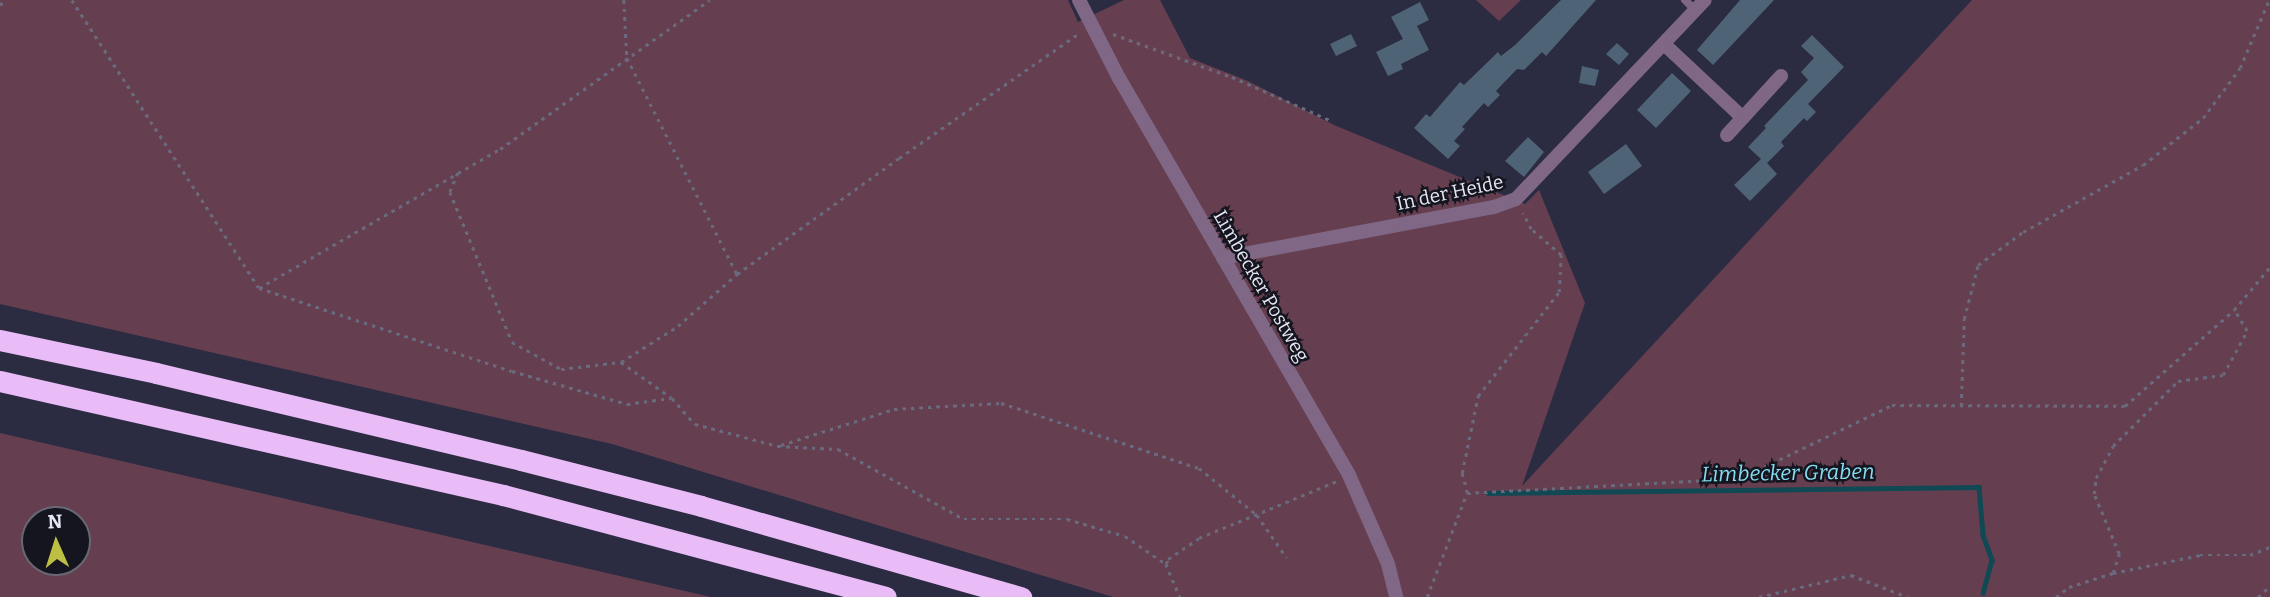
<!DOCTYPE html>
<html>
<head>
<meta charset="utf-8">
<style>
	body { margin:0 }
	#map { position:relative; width:2270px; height:597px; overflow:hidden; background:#2b2b42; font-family:Bitter,serif }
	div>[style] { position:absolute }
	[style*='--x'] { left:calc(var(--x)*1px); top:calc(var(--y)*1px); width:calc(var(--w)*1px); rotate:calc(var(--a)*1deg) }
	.green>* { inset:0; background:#653f4f }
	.stream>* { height:4.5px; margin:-2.25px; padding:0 2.25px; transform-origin:2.25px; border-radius:2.25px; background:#104954 }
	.building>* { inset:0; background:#4f6377 }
	.path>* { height:2.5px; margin-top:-1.25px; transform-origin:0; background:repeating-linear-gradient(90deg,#6a6a7e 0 3.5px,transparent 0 8.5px) }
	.service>* { height:8px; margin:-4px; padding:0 4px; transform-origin:4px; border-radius:4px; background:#7f6785 }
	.minor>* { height:14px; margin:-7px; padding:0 7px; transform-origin:7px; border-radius:7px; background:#7f6785 }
	.motorway>* { height:21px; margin:-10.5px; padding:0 10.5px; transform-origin:10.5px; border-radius:10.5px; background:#e9bbf7 }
	span { translate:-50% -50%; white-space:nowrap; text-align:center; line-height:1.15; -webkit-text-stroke:5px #15151f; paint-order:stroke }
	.street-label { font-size:19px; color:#e5e5f4 }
	.water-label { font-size:21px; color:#86def2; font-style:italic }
	.north { position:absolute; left:21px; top:506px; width:70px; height:70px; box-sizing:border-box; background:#15151f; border:2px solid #686874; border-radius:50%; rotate:357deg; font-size:19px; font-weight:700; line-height:28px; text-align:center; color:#e5e5f4 }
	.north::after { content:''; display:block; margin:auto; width:24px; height:32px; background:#bdbf43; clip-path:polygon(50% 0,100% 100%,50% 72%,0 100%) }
</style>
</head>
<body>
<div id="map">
	<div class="green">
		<i style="clip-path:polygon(0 0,1068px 0,1078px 22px,1124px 0,1160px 0,1190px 58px,1248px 81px,1334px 125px,1525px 204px,1539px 190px,1585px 303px,1522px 486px,1972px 0,2270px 0,2270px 597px,1113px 597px,612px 444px,0 304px)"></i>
		<i style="clip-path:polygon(1476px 0,1521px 0,1499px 21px)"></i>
		<i style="clip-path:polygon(evenodd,0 433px,711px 597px,0 597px,0 433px,35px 520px,77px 520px,77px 562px,35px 562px,35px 520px)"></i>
	</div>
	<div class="stream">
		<i style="--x:1488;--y:493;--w:491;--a:-0.7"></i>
		<i style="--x:1979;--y:487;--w:48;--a:85.2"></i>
		<i style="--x:1983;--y:535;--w:27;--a:70"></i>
		<i style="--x:1992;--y:560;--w:34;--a:105"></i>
	</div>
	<div class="building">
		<i style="clip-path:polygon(1561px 0,1596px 0,1546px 56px,1542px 52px,1524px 70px,1517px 69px,1496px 91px,1500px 95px,1488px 107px,1484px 103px,1462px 127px,1465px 129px,1454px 141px,1460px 146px,1448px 159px,1414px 128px,1426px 114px,1430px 117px,1460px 82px,1464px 85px,1498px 52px,1501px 56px,1515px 45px)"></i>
		<i style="clip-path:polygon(1740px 0,1774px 0,1713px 65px,1697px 50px)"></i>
		<i style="clip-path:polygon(1420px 2px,1429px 20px,1417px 26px,1429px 50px,1401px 64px,1403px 69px,1388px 76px,1376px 52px,1403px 39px,1391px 17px)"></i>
		<i style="clip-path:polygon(1351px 34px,1357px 46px,1336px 56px,1330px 44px)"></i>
		<i style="clip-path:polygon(1812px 35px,1844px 67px,1808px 104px,1816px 112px,1807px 121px,1804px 118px,1781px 142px,1784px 146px,1767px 163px,1777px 174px,1750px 201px,1734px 185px,1761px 159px,1748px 147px,1766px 128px,1764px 126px,1808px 80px,1801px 72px,1814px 58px,1801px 46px)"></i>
		<i style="clip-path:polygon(1617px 43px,1629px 54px,1619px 65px,1606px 54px)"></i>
		<i style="clip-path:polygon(1582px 66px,1599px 70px,1595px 86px,1579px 83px)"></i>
		<i style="clip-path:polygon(1672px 73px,1691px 91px,1656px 128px,1637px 110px)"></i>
		<i style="clip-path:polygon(1528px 137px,1544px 152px,1524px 177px,1505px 161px)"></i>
		<i style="clip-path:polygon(1626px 144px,1642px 166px,1604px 194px,1588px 172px)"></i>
	</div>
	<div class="path">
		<i style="--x:72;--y:0;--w:343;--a:57"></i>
		<i style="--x:259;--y:288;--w:266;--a:18.2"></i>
		<i style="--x:512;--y:371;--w:120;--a:16"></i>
		<i style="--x:627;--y:404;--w:44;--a:-7.8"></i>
		<i style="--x:624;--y:0;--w:58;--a:87"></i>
		<i style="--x:627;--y:58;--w:242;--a:63"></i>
		<i style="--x:0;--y:5;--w:7;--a:-45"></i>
		<i style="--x:1113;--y:34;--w:127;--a:19.9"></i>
		<i style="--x:1232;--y:77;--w:109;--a:23.7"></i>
		<i style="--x:458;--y:173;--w:21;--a:113"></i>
		<i style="--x:450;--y:192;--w:162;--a:67.5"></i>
		<i style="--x:512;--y:342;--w:56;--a:28.9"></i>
		<i style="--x:561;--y:369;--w:60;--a:-6.7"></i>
		<i style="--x:621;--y:362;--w:62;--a:35.2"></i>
		<i style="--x:672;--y:398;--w:35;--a:49"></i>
		<i style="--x:695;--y:424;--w:86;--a:14.8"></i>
		<i style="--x:778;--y:446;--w:60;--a:2.9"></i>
		<i style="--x:838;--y:449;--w:144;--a:29.1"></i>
		<i style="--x:964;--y:519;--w:103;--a:0"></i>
		<i style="--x:1067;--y:519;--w:60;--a:16.3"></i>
		<i style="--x:1125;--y:536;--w:50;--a:34.3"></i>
		<i style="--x:1166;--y:564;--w:36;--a:67"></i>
		<i style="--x:259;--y:288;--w:278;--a:-30"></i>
		<i style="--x:500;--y:149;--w:257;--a:-35.4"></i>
		<i style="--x:621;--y:362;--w:67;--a:-32.3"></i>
		<i style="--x:678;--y:326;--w:79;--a:-41.4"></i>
		<i style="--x:737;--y:274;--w:199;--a:-35.6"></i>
		<i style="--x:899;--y:158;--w:218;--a:-34.7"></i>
		<i style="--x:1961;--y:406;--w:87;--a:-88"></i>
		<i style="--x:1964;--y:319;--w:56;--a:-75.5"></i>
		<i style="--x:1978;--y:265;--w:56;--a:-36.3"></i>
		<i style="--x:2023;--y:232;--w:137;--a:-29.2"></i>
		<i style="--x:2143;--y:165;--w:76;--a:-38.1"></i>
		<i style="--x:2203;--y:118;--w:62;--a:-53.5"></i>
		<i style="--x:2240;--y:68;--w:74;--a:-66.9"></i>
		<i style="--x:781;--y:445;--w:119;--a:-17.7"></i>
		<i style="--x:894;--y:409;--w:107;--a:-3.2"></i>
		<i style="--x:1001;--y:403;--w:208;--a:18.2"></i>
		<i style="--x:1199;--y:468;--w:75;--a:39"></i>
		<i style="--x:1257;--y:515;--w:52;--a:55.1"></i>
		<i style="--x:1467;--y:493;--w:21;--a:-104"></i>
		<i style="--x:1462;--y:473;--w:79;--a:-78.3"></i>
		<i style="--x:1478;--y:396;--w:132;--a:-52.1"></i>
		<i style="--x:1559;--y:292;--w:37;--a:-87"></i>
		<i style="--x:1561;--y:255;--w:40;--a:-139"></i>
		<i style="--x:1531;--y:229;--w:18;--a:-117"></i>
		<i style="--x:1166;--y:564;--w:5;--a:-68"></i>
		<i style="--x:1168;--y:559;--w:37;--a:-34"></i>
		<i style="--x:1199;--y:538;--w:149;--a:-22.4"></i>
		<i style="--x:2113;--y:573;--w:89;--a:-11.7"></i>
		<i style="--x:2200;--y:555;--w:50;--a:0"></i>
		<i style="--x:2250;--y:555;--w:22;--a:-22"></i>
		<i style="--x:1427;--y:597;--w:111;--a:-69"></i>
		<i style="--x:1467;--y:493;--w:274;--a:-3.1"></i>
		<i style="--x:1741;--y:478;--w:168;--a:-25.8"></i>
		<i style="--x:1892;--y:405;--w:233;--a:0.2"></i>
		<i style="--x:2125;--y:406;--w:145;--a:-41.4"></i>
		<i style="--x:2234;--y:310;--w:56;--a:-50.1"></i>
		<i style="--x:1759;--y:597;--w:95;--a:-13.4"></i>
		<i style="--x:1851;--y:575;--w:61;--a:21.1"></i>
		<i style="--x:2056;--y:597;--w:16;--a:-38"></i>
		<i style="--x:2069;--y:587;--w:46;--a:-17.7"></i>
		<i style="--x:2113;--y:573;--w:20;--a:-72"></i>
		<i style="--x:2119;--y:554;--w:65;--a:-112.6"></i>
		<i style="--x:2094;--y:494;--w:16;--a:-83"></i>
		<i style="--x:2096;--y:478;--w:36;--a:-62"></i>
		<i style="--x:2113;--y:446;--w:92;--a:-45"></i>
		<i style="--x:2178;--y:381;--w:45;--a:-7.6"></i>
		<i style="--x:2223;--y:375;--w:50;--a:-61.4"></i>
		<i style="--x:2247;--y:331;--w:23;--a:-121"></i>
		<i style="--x:2258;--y:597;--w:16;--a:-43"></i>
	</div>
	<div class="service">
		<i style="--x:1685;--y:0;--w:14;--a:45"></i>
	</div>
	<div class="minor">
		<i style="--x:1079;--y:0;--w:88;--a:62.9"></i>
		<i style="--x:1119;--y:78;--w:459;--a:59.9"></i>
		<i style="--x:1349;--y:475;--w:97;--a:66.3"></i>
		<i style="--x:1388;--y:564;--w:34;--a:76"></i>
		<i style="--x:1664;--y:44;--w:108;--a:43.1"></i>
		<i style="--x:1727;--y:135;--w:80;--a:-47.5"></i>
		<i style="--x:1223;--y:258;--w:276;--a:-10.7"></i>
		<i style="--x:1494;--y:207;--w:23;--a:-20"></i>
		<i style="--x:1516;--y:199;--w:274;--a:-46.5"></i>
	</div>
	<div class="motorway">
		<i style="--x:0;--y:340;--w:159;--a:11.9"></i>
		<i style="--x:156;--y:373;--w:375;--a:13.4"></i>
		<i style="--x:521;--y:460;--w:186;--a:14.3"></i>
		<i style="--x:701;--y:506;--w:333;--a:15.9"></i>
		<i style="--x:0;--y:381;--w:516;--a:12.77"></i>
		<i style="--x:503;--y:495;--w:396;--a:14.9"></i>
	</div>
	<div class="street-label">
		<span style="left:1450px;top:193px;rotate:-12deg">In der Heide</span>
		<span style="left:1261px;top:286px;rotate:60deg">Limbecker Postweg</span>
	</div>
	<div class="water-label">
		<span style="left:1788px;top:473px;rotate:-1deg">Limbecker Graben</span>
	</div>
	<div class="north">N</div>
</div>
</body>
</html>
